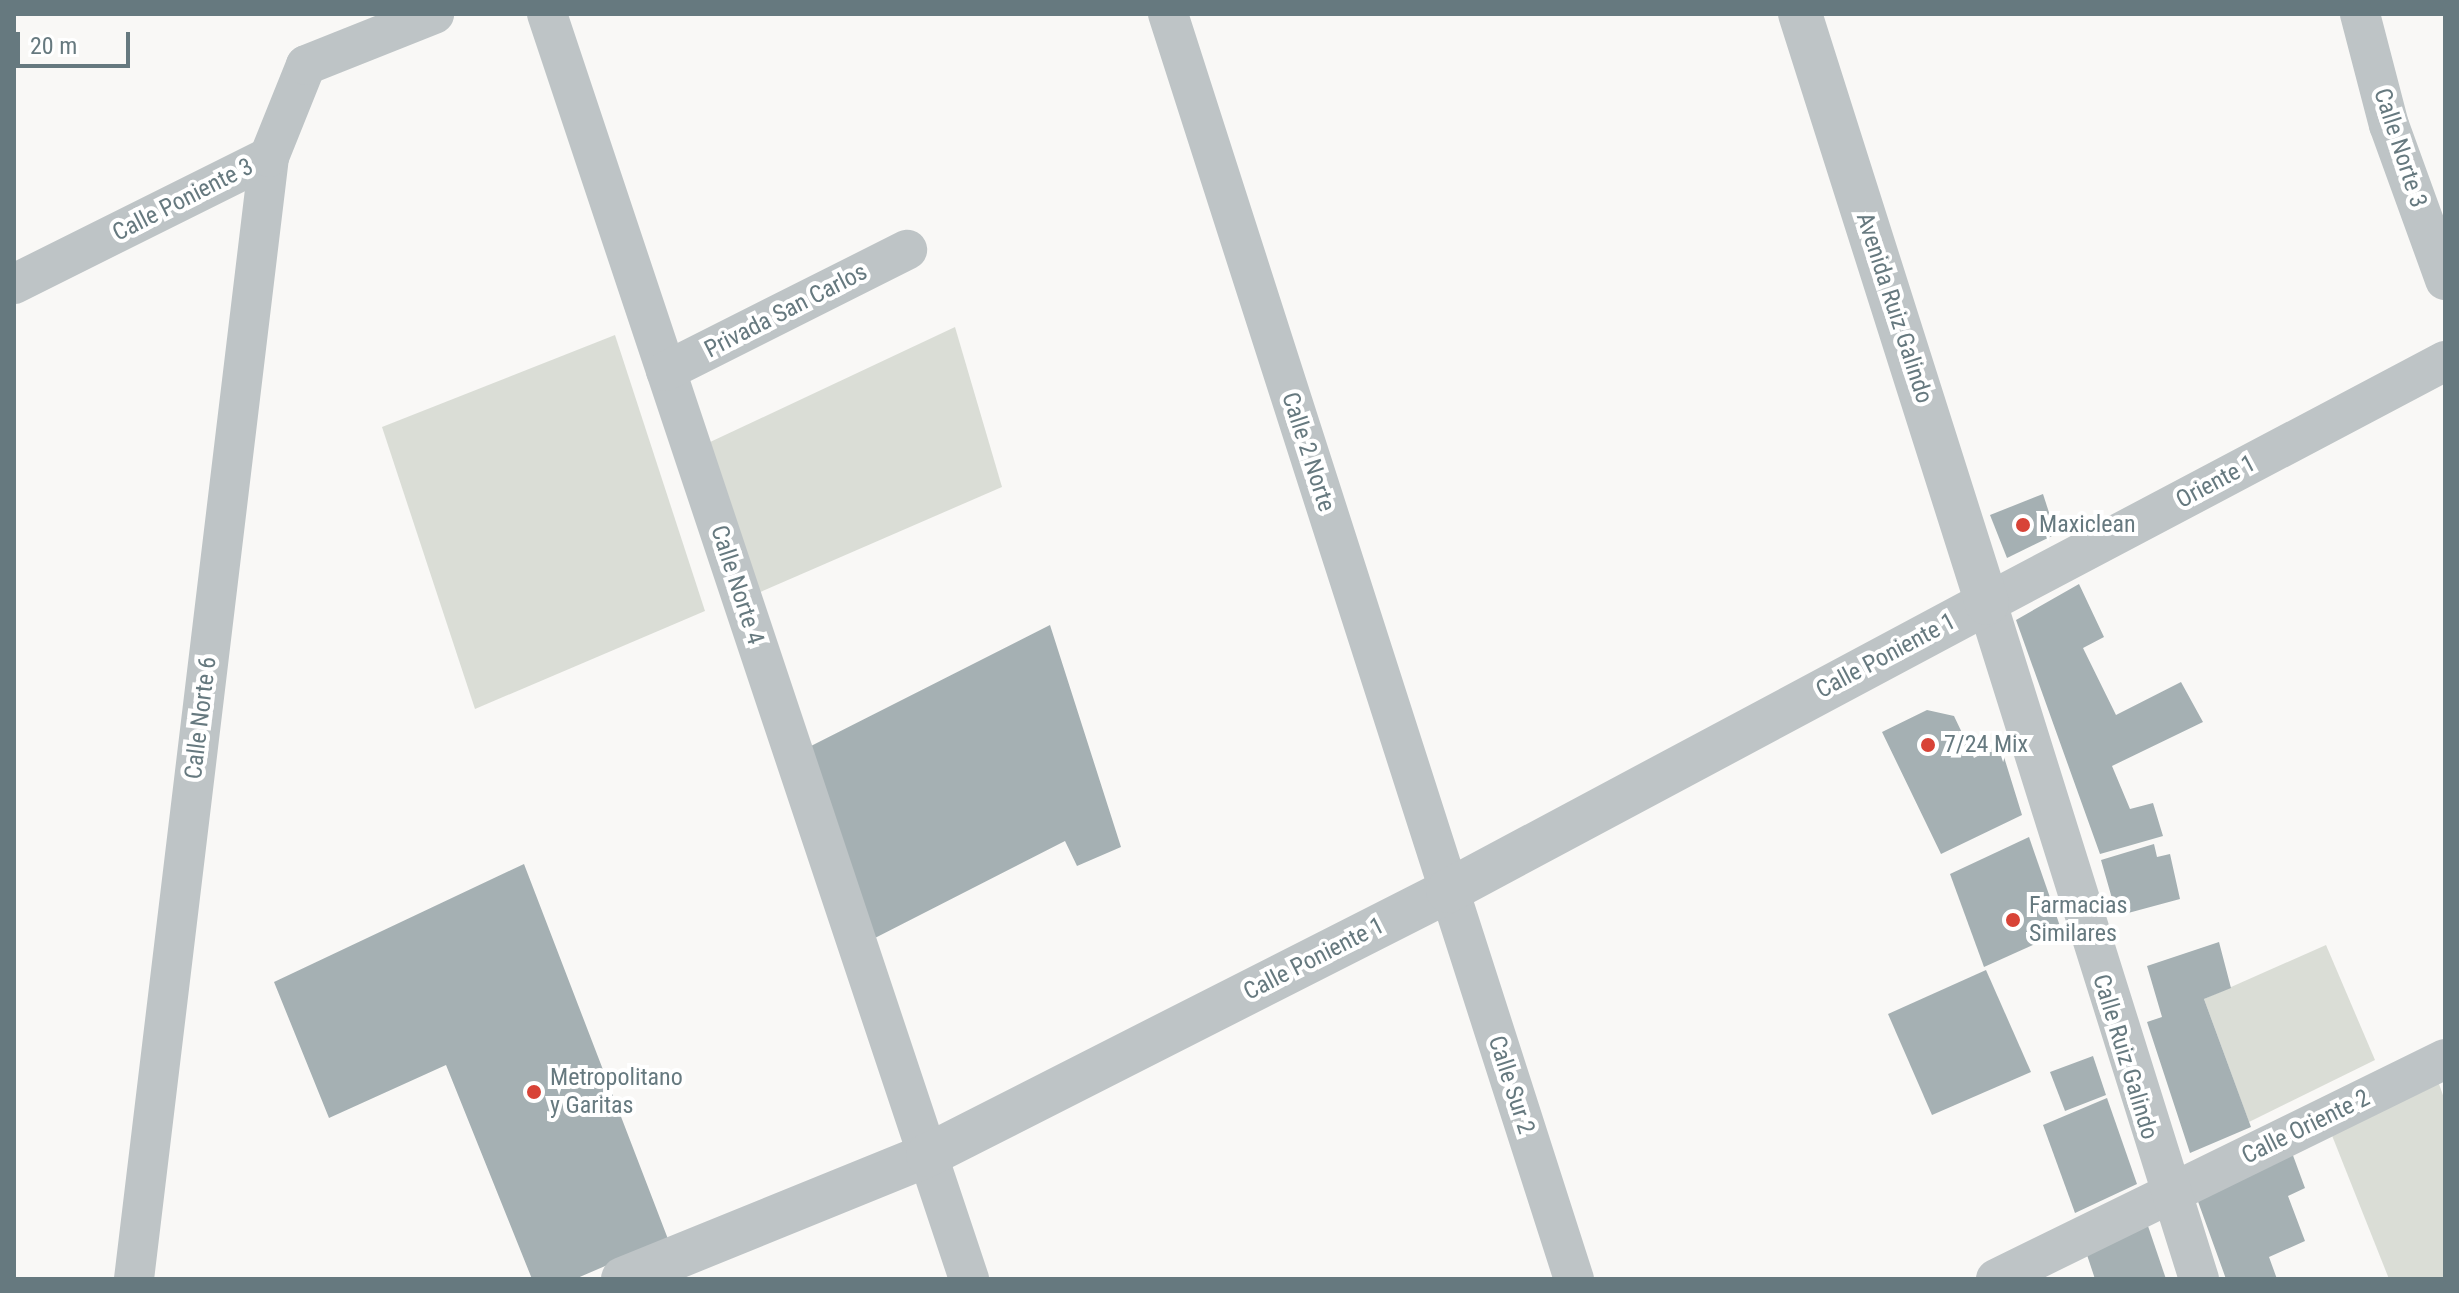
<!DOCTYPE html>
<html>
<head>
<meta charset="utf-8">
<style>
	body { margin:0 }
	#map { position:relative; width:2459px; height:1293px; overflow:hidden; background:#f9f8f6; font-family:"Roboto Condensed",sans-serif }
	div>[style] { position:absolute }
	[style*='--x'] { left:calc(var(--x)*1px); top:calc(var(--y)*1px); width:calc(var(--w)*1px); rotate:calc(var(--a)*1deg) }
	.green>* { inset:0; background:#daddd6 }
	.building>* { inset:0; background:#a5b0b3 }
	.minor>* { height:40px; margin:-20px; padding:0 20px; transform-origin:20px; border-radius:20px; background:#bec4c6 }
	.tertiary>* { height:44px; margin:-22px; padding:0 22px; transform-origin:22px; border-radius:22px; background:#bec4c6 }
	.dots>* { width:22px; height:22px; translate:-50% -50%; box-sizing:border-box; border:4px solid #fff; border-radius:50% }
	span { translate:-50% -50%; white-space:nowrap; text-align:center; line-height:1.15; -webkit-text-stroke:8px #fff; paint-order:stroke }
	.street-label { font-size:24px; color:#66797f }
	.poi-label { font-size:24px; color:#66797f }
	.left { translate:0 -50%; text-align:left }
	.frame { position:absolute; inset:0; border:16px solid #66797f; pointer-events:none }
	.scale { position:absolute; left:16px; top:32px; width:114px; height:36px; box-sizing:border-box; border:4px solid #66797f; border-top:0; padding-left:10px; font-size:24px; line-height:28px; white-space:nowrap; color:#66797f; -webkit-text-stroke:6px #fff; paint-order:stroke }
</style>
</head>
<body>
<div id="map">
	<div class="green">
		<i style="clip-path:polygon(955px 327px,1002px 487px,758px 593px,708px 443px)"></i>
		<i style="clip-path:polygon(615px 335px,705px 611px,475px 709px,382px 427px)"></i>
		<i style="clip-path:polygon(2326px 945px,2375px 1060px,2249px 1122px,2204px 999px)"></i>
		<i style="clip-path:polygon(2438px 1081px,2445px 1101px,2445px 1279px,2389px 1279px,2331px 1133px)"></i>
	</div>
	<div class="building">
		<i style="clip-path:polygon(2043px 494px,2056px 534px,2007px 558px,1990px 515px)"></i>
		<i style="clip-path:polygon(2079px 584px,2104px 637px,2083px 648px,2116px 715px,2181px 682px,2203px 722px,2112px 766px,2130px 809px,2153px 803px,2163px 836px,2100px 854px,2016px 620px)"></i>
		<i style="clip-path:polygon(1050px 625px,1121px 847px,1077px 866px,1065px 841px,873px 939px,809px 747px)"></i>
		<i style="clip-path:polygon(1927px 710px,1954px 716px,1974px 758px,2000px 744px,2022px 815px,1941px 854px,1882px 732px)"></i>
		<i style="clip-path:polygon(2029px 837px,2062px 932px,1984px 967px,1950px 874px)"></i>
		<i style="clip-path:polygon(2154px 844px,2157px 857px,2170px 854px,2180px 899px,2117px 916px,2101px 860px)"></i>
		<i style="clip-path:polygon(524px 864px,668px 1239px,575px 1279px,532px 1279px,446px 1065px,329px 1118px,274px 982px)"></i>
		<i style="clip-path:polygon(2219px 942px,2231px 988px,2204px 999px,2251px 1127px,2190px 1153px,2147px 1022px,2162px 1017px,2147px 966px)"></i>
		<i style="clip-path:polygon(1986px 970px,2031px 1072px,1932px 1115px,1888px 1014px)"></i>
		<i style="clip-path:polygon(2093px 1056px,2106px 1095px,2065px 1111px,2050px 1072px)"></i>
		<i style="clip-path:polygon(2107px 1098px,2137px 1184px,2075px 1213px,2043px 1125px)"></i>
		<i style="clip-path:polygon(2291px 1150px,2305px 1188px,2288px 1196px,2305px 1241px,2269px 1257px,2277px 1279px,2226px 1279px,2196px 1196px)"></i>
		<i style="clip-path:polygon(2148px 1226px,2166px 1279px,2095px 1279px,2087px 1255px)"></i>
	</div>
	<div class="minor">
		<i style="--x:547;--y:14;--w:1334;--a:71.55"></i>
		<i style="--x:1168;--y:14;--w:1329;--a:72.21"></i>
		<i style="--x:2360;--y:14;--w:115;--a:75.4"></i>
		<i style="--x:2389;--y:125;--w:165;--a:70.1"></i>
		<i style="--x:14;--y:284;--w:285;--a:-26.5"></i>
		<i style="--x:666;--y:371;--w:270;--a:-26.7"></i>
		<i style="--x:134;--y:1279;--w:1130;--a:-83.14"></i>
		<i style="--x:269;--y:157;--w:99;--a:-68.1"></i>
		<i style="--x:306;--y:65;--w:138;--a:-21.7"></i>
		<i style="--x:1996;--y:1279;--w:500;--a:-26.1"></i>
		<i style="--x:2199;--y:1279;--w:708;--a:-107.41"></i>
		<i style="--x:1987;--y:603;--w:518;--a:-27.85"></i>
	</div>
	<div class="tertiary">
		<i style="--x:623;--y:1279;--w:329;--a:-22.1"></i>
		<i style="--x:928;--y:1155;--w:583;--a:-26.92"></i>
		<i style="--x:1448;--y:891;--w:611;--a:-28.12"></i>
		<i style="--x:1987;--y:603;--w:618;--a:-107.61"></i>
	</div>
	<div class="dots">
		<i style="left:2023px;top:525px;background:#d84337"></i>
		<i style="left:1928px;top:745px;background:#d84337"></i>
		<i style="left:2013px;top:920px;background:#d84337"></i>
		<i style="left:534px;top:1092px;background:#d84337"></i>
	</div>
	<div class="street-label">
		<span style="left:2400px;top:148px;rotate:72deg">Calle Norte 3</span>
		<span style="left:183px;top:200px;rotate:-27deg">Calle Poniente 3</span>
		<span style="left:1894px;top:308px;rotate:72deg">Avenida Ruiz Galindo</span>
		<span style="left:786px;top:311px;rotate:-27deg">Privada San Carlos</span>
		<span style="left:1308px;top:452px;rotate:72deg">Calle 2 Norte</span>
		<span style="left:2216px;top:482px;rotate:-28deg">Oriente 1</span>
		<span style="left:737px;top:585px;rotate:72deg">Calle Norte 4</span>
		<span style="left:1886px;top:656px;rotate:-28deg">Calle Poniente 1</span>
		<span style="left:201px;top:718px;rotate:-83deg">Calle Norte 6</span>
		<span style="left:1314px;top:959px;rotate:-27deg">Calle Poniente 1</span>
		<span style="left:2125px;top:1057px;rotate:73deg">Calle Ruiz Galindo</span>
		<span style="left:1511px;top:1085px;rotate:72deg">Calle Sur 2</span>
		<span style="left:2306px;top:1127px;rotate:-26deg">Calle Oriente 2</span>
	</div>
	<div class="poi-label">
		<span class="left" style="left:2039px;top:525px">Maxiclean</span>
		<span class="left" style="left:1944px;top:745px">7/24 Mix</span>
		<span class="left" style="left:2029px;top:920px">Farmacias<br>Similares</span>
		<span class="left" style="left:550px;top:1092px">Metropolitano<br>y Garitas</span>
	</div>
	<div class="frame"></div>
	<div class="scale">20 m</div>
</div>
</body>
</html>
